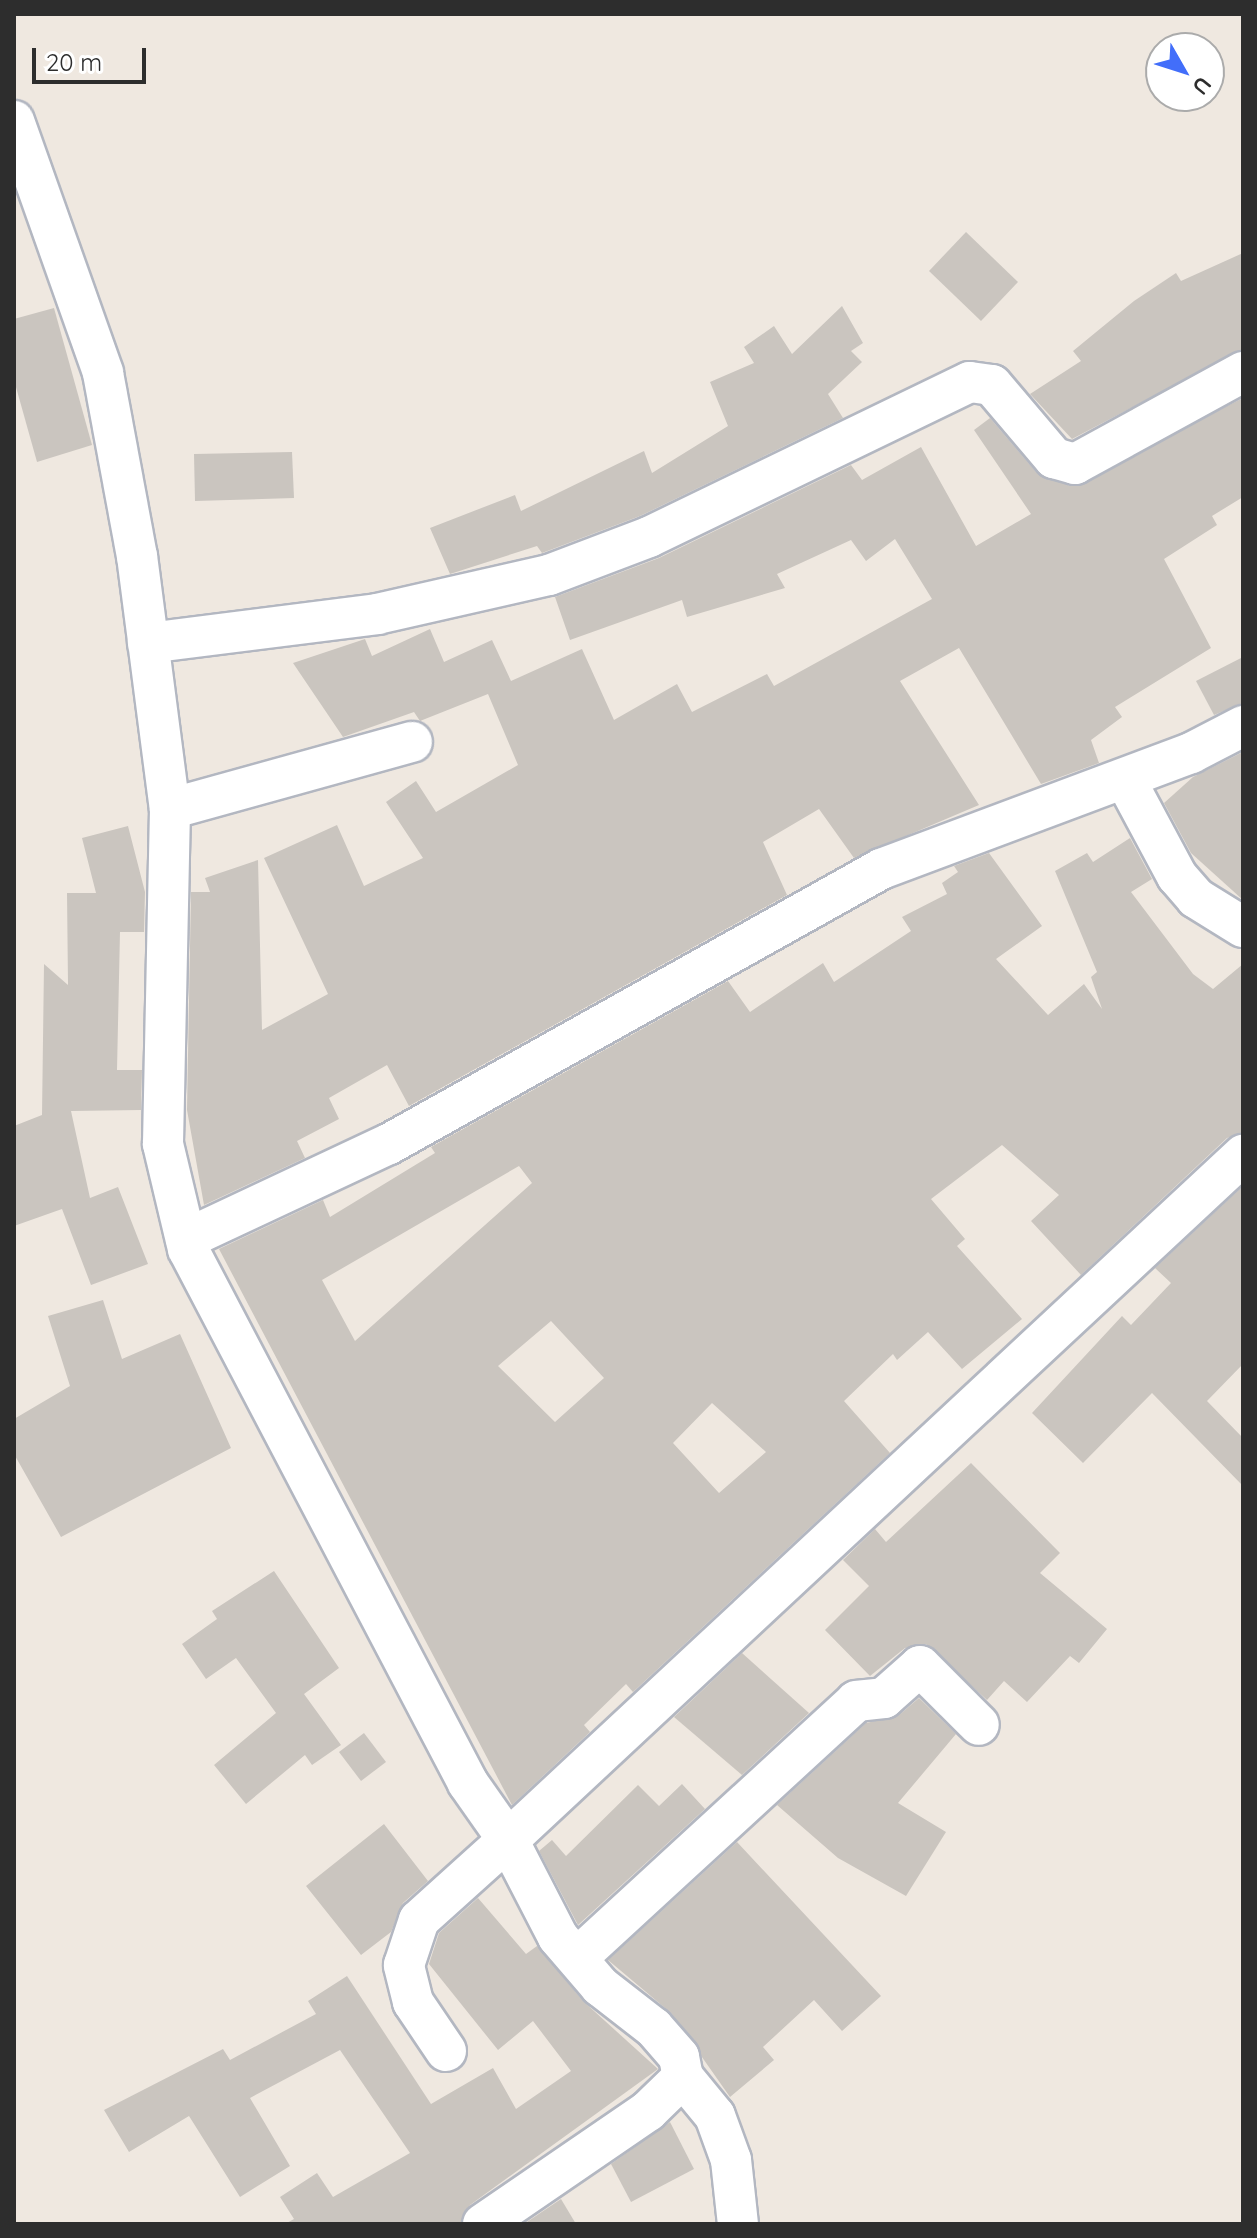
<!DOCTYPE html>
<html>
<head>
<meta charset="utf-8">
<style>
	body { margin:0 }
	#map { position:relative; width:1257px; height:2238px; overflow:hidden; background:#efe8e0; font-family:Quicksand,sans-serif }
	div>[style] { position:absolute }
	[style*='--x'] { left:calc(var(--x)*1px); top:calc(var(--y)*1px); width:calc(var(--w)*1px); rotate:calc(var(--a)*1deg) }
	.building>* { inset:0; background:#cac5bf }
	.roads { filter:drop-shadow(2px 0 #b3b7c1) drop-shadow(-2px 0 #b3b7c1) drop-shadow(0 2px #b3b7c1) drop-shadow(0 -2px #b3b7c1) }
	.minor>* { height:40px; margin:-20px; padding:0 20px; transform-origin:20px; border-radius:20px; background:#fff }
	span { translate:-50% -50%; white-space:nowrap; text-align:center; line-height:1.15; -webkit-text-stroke:6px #fff; paint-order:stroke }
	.frame { position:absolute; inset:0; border:16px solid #2d2d2d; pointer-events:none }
	.north { position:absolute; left:1145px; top:32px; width:80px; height:80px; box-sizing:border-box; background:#fff; border:2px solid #ababab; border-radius:50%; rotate:129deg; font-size:22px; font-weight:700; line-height:32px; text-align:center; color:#2d2d2d }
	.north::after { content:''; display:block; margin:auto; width:28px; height:36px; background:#426efa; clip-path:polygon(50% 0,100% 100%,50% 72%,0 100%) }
	.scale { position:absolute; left:32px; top:48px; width:114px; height:36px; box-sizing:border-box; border:4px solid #2d2d2d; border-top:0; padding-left:10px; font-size:24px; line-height:28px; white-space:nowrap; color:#2d2d2d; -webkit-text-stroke:6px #fff; paint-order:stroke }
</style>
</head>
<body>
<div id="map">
	<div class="building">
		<i style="clip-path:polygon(966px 232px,1018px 282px,981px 321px,929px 271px)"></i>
		<i style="clip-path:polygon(1243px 253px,1243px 349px,1072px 439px,1030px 394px,1081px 361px,1073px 351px,1134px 301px,1176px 273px,1181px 281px)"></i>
		<i style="clip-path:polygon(842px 306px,863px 343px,851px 351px,862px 362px,828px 394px,843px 418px,640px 516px,542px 553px,537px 546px,450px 574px,430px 528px,515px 495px,521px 511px,644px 451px,652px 473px,728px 426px,710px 382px,754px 363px,744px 347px,774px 326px,792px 354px)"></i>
		<i style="clip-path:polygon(54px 308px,92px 445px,37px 462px,14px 380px,14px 319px)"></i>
		<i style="clip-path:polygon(1243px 398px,1243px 497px,1212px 516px,1217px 525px,1164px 559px,1211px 648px,1115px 707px,1122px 717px,1091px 740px,1099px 763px,1041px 784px,959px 648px,900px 681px,979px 805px,854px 858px,819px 809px,763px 842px,787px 895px,409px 1106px,387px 1065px,329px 1098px,339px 1119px,297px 1141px,305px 1158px,204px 1205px,187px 1110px,191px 892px,210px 892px,205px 878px,258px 860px,262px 1030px,328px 994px,264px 858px,337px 825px,364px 886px,423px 858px,386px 802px,416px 781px,436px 812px,518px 765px,488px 694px,420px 721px,414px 712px,343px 737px,293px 663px,365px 639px,372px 656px,430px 629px,444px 662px,492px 640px,511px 681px,582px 649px,614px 720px,677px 684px,692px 712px,767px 674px,774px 686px,932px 599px,895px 539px,866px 561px,851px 540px,777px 574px,785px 588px,687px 617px,682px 600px,570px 640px,555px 597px,659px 558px,851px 465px,862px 480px,921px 447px,976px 546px,1031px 514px,974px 430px,990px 418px,1037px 473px,1070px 486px)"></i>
		<i style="clip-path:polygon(292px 452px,294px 498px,195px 501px,194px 454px)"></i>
		<i style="clip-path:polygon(1243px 657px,1243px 703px,1214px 715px,1196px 681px)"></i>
		<i style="clip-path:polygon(1243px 752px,1243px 900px,1191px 853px,1164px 803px,1193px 777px)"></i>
		<i style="clip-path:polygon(128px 826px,145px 892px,144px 932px,120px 932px,117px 1070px,142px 1070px,141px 1110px,71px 1111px,90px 1198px,118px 1187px,148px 1264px,91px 1285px,62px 1209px,14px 1226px,14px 1126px,42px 1115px,44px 964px,68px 985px,67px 893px,96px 893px,82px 838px)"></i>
		<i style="clip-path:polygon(evenodd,1130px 838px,1152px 879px,1131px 892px,1193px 974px,1213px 989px,1243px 964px,1243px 1133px,1227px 1138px,1081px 1275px,1031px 1221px,1059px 1195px,1002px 1145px,931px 1199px,965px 1239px,957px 1246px,1022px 1319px,962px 1369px,928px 1332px,897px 1360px,893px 1354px,844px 1401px,890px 1453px,633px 1692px,626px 1684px,584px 1725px,590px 1732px,512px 1805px,219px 1249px,323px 1200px,330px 1217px,435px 1153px,431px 1147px,728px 981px,750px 1012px,823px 963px,834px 982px,911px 931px,902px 917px,947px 894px,942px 883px,958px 872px,954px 866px,989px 853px,1042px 926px,996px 959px,1048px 1015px,1084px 984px,1102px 1009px,1091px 977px,1097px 972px,1055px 871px,1087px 853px,1093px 862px,1130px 838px,519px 1166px,532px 1183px,355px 1341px,322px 1280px,519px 1166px,1130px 838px,551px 1321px,604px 1378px,555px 1422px,498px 1366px,551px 1321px,1130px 838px,712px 1403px,766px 1452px,719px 1493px,673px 1443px,712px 1403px)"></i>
		<i style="clip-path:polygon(1243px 1186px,1243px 1364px,1207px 1401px,1243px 1438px,1243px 1486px,1152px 1393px,1083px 1463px,1032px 1413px,1122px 1316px,1131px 1325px,1171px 1283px,1155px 1268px)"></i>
		<i style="clip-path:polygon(103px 1300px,122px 1359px,180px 1334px,231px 1448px,61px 1537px,14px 1454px,14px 1419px,70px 1386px,48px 1316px)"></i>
		<i style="clip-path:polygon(971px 1463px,1060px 1553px,1040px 1573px,1107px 1629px,1079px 1663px,1070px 1656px,1027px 1702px,1004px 1681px,987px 1700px,926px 1644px,905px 1648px,870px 1676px,825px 1630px,869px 1586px,843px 1560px,875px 1529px,886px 1542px)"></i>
		<i style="clip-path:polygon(274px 1571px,339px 1668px,304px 1694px,341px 1745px,312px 1765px,305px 1755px,246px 1804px,214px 1765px,276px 1713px,236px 1658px,206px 1679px,182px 1644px,217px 1619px,212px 1611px)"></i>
		<i style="clip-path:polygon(742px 1653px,809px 1713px,742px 1775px,674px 1717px)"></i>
		<i style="clip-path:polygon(919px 1698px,956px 1734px,898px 1803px,946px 1832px,906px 1896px,838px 1858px,777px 1805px,866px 1723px,898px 1716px)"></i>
		<i style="clip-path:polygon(364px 1733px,386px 1762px,361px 1781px,339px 1752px)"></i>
		<i style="clip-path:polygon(682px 1784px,705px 1809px,578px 1925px,539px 1851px,552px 1840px,566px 1856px,638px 1785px,659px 1806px)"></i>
		<i style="clip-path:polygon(384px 1824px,428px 1881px,403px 1903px,391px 1932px,361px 1955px,306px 1886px)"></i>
		<i style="clip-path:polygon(737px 1842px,881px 1996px,842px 2031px,814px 2000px,763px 2047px,774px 2060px,730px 2097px,671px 2013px,608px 1960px)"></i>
		<i style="clip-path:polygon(478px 1898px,526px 1954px,537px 1946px,583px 2001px,658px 2069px,470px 2205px,460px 2224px,285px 2224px,294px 2219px,280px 2197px,317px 2173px,333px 2197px,410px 2153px,340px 2050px,250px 2098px,290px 2166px,240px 2197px,189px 2116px,129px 2152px,104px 2110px,223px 2049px,230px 2060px,316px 2014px,308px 2001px,347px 1976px,431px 2104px,493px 2068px,516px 2109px,571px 2071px,533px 2021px,498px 2050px,429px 1964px,439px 1933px)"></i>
		<i style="clip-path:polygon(670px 2122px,694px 2169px,631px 2202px,611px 2164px)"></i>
		<i style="clip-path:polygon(561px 2199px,576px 2224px,524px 2224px)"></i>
	</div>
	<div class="roads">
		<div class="minor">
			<i style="--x:14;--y:121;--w:267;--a:70.5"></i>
			<i style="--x:103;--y:373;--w:186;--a:79.5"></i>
			<i style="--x:137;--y:556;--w:255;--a:82.6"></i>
			<i style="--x:170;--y:809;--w:335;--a:91.2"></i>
			<i style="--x:163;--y:1144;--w:108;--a:76.6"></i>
			<i style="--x:188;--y:1249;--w:603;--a:62.33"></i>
			<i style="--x:468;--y:1783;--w:70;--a:54.9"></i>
			<i style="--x:508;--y:1840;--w:1005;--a:-42.98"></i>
			<i style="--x:148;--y:643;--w:231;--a:-7.2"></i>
			<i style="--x:377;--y:614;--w:176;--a:-12.8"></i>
			<i style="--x:549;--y:575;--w:107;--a:-20.8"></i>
			<i style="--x:649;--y:537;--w:356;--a:-25.8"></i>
			<i style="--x:970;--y:382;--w:22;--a:8"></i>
			<i style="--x:992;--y:385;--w:96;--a:49.7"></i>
			<i style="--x:1054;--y:458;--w:22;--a:16"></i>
			<i style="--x:1075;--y:464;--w:192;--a:-28.7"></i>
			<i style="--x:1125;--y:779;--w:110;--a:61.8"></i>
			<i style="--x:1177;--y:876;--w:29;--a:49"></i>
			<i style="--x:1196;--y:898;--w:55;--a:31.7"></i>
			<i style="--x:170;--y:809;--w:251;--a:-15.5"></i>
			<i style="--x:186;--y:1239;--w:224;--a:-25.1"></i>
			<i style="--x:389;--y:1144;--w:564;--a:-29.2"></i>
			<i style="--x:881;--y:869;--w:331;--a:-20.5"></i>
			<i style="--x:1191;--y:753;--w:59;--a:-27.4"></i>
			<i style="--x:577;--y:1958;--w:379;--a:-42.6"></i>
			<i style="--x:856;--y:1701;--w:28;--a:-6"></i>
			<i style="--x:884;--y:1698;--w:48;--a:-41.6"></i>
			<i style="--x:920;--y:1666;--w:83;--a:45"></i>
			<i style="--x:446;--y:2051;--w:59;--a:-124"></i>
			<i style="--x:413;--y:2002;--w:38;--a:-104"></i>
			<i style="--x:404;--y:1965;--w:47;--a:-71.6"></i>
			<i style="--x:419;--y:1920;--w:120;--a:-42"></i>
			<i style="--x:508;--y:1840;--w:109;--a:62.7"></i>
			<i style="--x:558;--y:1937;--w:65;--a:49.4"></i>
			<i style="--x:600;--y:1986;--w:68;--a:37.9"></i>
			<i style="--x:654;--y:2028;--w:38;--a:49"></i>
			<i style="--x:679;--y:2057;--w:20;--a:79"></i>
			<i style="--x:683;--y:2077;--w:49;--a:135.8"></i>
			<i style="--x:648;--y:2111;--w:200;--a:145.6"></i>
			<i style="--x:683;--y:2077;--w:50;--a:50.6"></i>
			<i style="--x:715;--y:2116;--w:47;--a:70"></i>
			<i style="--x:731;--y:2160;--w:64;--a:83.8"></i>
		</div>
	</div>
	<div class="frame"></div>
	<div class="north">U</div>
	<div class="scale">20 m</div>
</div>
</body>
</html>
